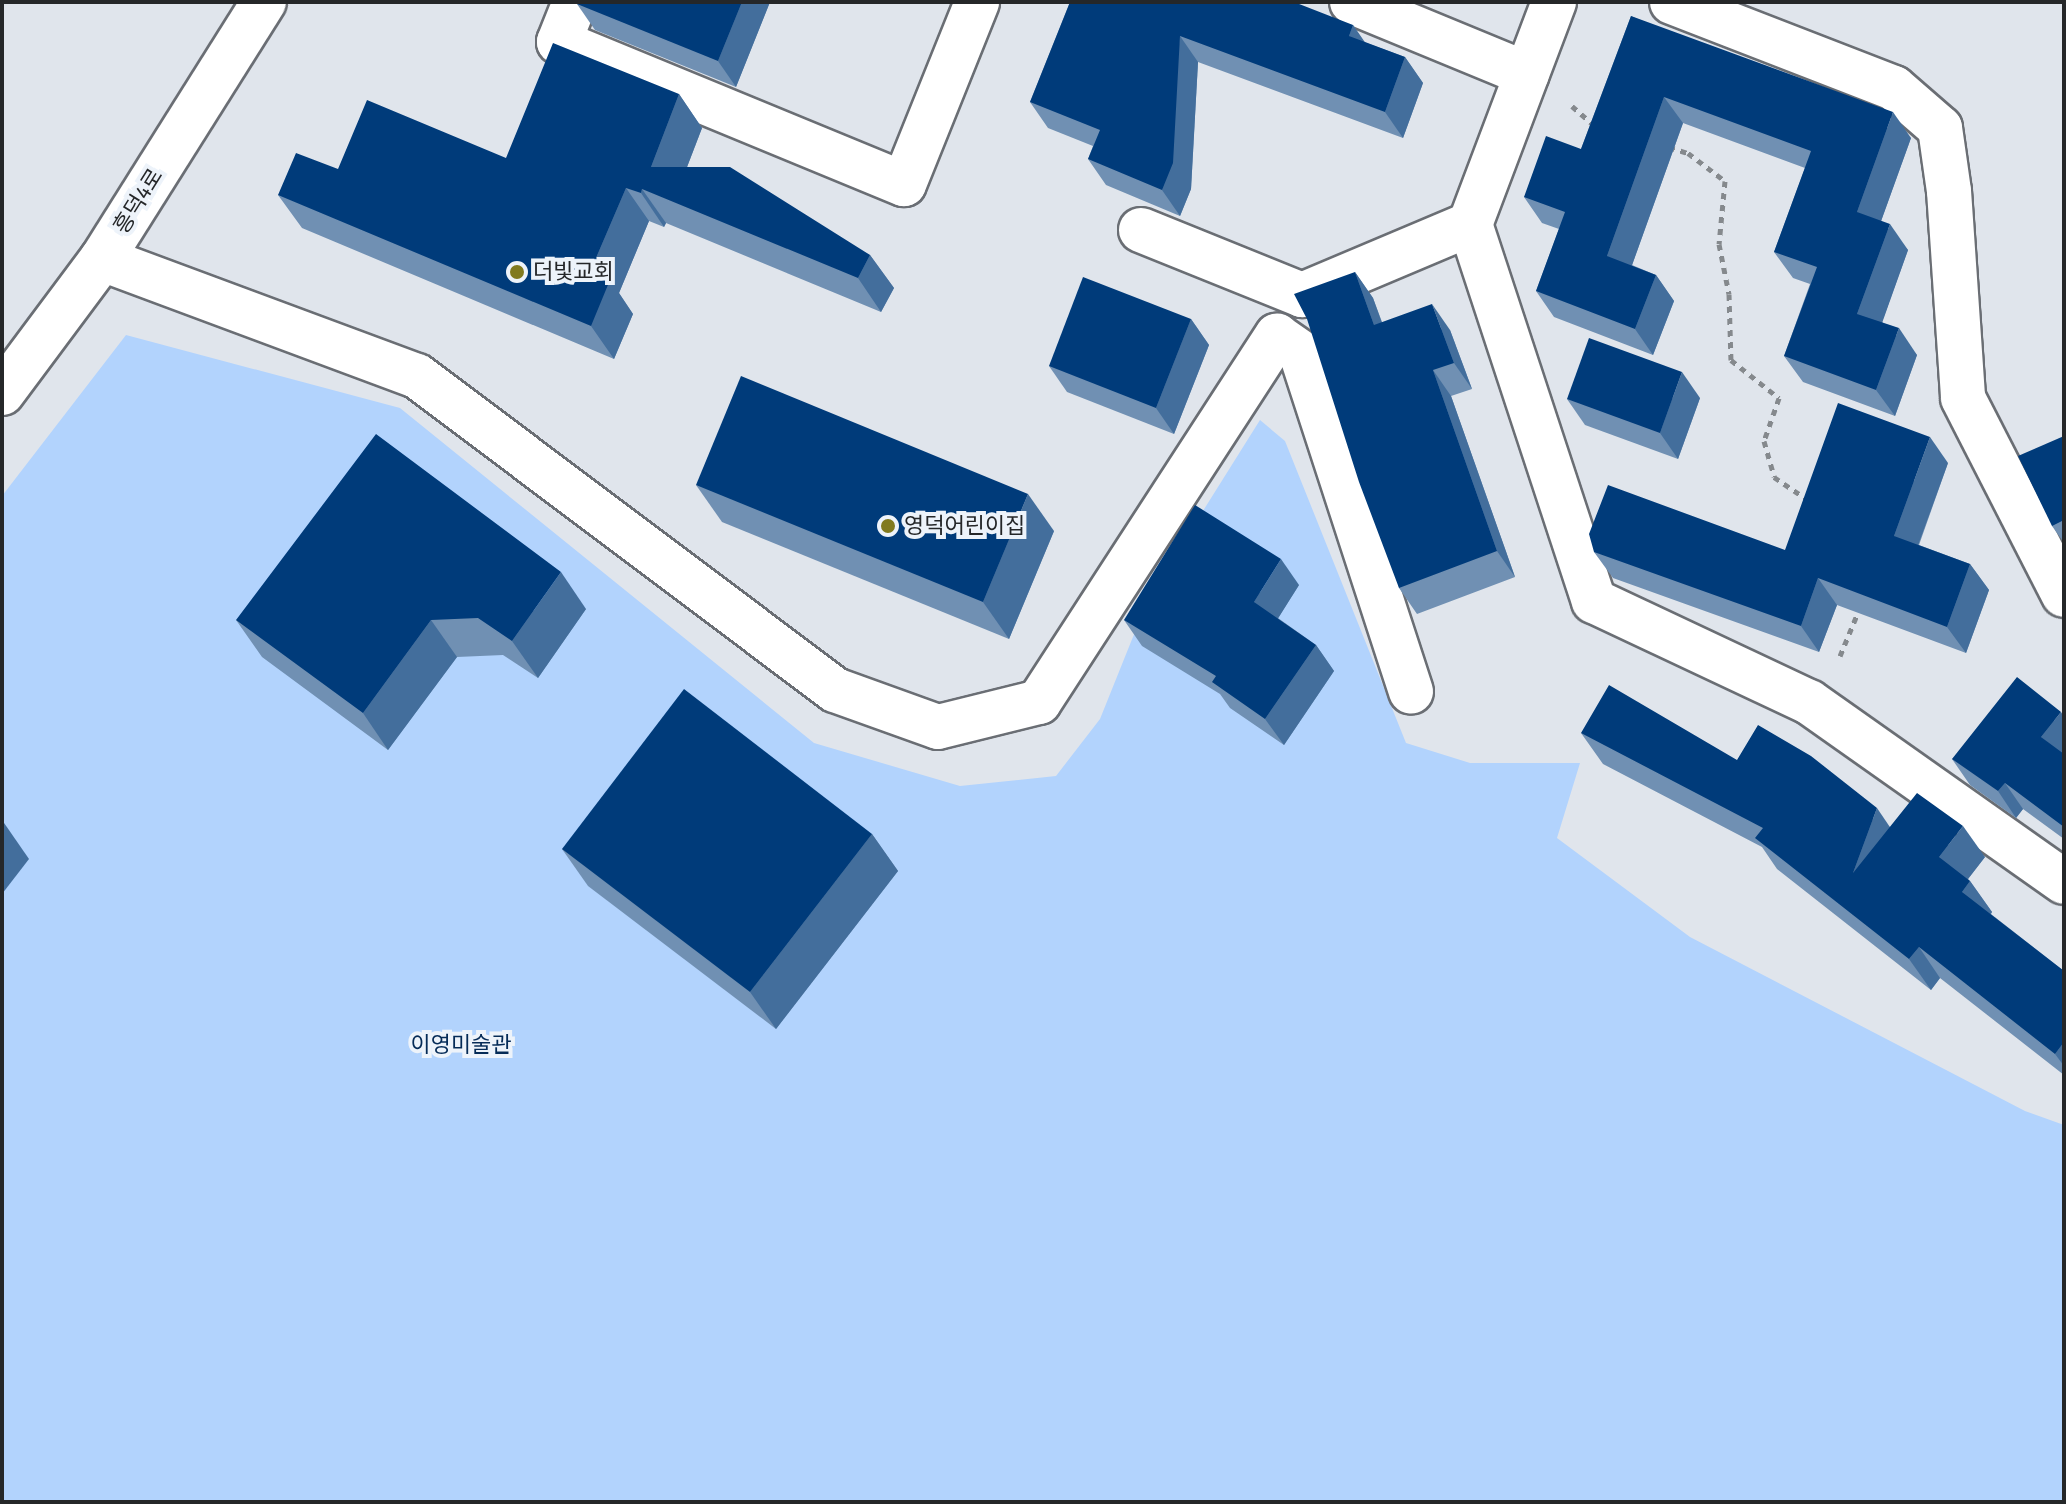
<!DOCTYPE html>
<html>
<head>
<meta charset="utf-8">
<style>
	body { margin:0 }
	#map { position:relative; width:2066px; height:1504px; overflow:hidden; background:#e0e5ec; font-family:"Fira Sans Condensed","Noto Sans KR",sans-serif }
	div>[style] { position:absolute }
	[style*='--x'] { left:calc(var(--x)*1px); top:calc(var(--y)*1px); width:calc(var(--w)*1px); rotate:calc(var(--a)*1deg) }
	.green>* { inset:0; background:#b2d3fd }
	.path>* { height:5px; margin-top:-2.5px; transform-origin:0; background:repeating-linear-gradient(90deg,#85898d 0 6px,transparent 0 12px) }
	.roads { filter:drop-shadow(2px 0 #6a6e74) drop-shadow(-2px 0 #6a6e74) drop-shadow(0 2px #6a6e74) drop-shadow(0 -2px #6a6e74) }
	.minor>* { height:44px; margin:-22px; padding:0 22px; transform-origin:22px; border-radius:22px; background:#fff }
	.wall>* { inset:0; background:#7090b3 }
	.shaded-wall>* { inset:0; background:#436e9c }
	.building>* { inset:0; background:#003b7a }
	.dots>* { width:22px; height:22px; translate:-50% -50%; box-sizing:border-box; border:4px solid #edf3fa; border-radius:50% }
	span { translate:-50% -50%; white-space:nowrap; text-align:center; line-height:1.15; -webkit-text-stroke:8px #edf3fa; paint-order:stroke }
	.street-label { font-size:22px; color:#252729 }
	.poi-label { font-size:22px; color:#252729 }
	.left { translate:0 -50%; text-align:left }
	.park-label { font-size:22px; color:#052b57 }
	.frame { position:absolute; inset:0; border:4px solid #252729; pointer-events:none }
</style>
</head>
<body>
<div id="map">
	<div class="green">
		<i style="clip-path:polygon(126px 335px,400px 408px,814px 743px,960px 786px,1056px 776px,1100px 719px,1149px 597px,1260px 420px,1285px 441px,1406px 743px,1470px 763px,1580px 763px,1557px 838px,1690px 937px,2025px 1111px,2064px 1125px,2064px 1502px,2px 1502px,2px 496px)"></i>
	</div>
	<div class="path">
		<i style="--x:1572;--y:106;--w:29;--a:41"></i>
		<i style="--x:1669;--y:147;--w:20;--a:18"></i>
		<i style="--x:1688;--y:153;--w:46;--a:37.1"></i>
		<i style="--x:1725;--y:181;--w:63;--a:95.4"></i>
		<i style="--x:1719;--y:244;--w:51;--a:78.7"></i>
		<i style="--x:1729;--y:294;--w:66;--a:88.3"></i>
		<i style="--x:1731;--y:360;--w:61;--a:38.4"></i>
		<i style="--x:1779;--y:398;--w:46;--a:109.2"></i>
		<i style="--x:1764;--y:441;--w:37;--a:74"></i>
		<i style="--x:1774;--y:477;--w:40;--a:34"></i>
		<i style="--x:1840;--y:656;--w:50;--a:-67.6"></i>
	</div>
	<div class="roads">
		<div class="minor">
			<i style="--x:575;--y:2;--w:43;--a:111.8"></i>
			<i style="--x:559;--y:42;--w:373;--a:22.4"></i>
			<i style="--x:904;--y:184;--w:196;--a:-68.1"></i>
			<i style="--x:1352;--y:2;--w:189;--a:22.4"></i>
			<i style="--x:1554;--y:2;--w:237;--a:110.7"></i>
			<i style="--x:1470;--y:224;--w:397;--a:71.8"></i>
			<i style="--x:1594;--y:601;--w:238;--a:25.2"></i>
			<i style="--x:1809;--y:702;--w:312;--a:35.2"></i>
			<i style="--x:1672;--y:2;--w:238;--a:21.2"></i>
			<i style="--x:1894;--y:88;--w:61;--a:41"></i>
			<i style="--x:1940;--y:128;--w:64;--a:81.9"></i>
			<i style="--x:1949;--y:191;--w:207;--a:86.1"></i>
			<i style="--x:1963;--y:398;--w:221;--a:62.9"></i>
			<i style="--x:1141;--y:230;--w:174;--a:22"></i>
			<i style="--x:1302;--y:295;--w:182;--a:-22.9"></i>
			<i style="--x:102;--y:259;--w:336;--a:20.4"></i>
			<i style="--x:417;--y:376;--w:523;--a:36.91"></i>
			<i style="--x:835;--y:690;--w:109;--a:19.8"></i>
			<i style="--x:938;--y:727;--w:104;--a:-13.9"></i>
			<i style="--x:1039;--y:702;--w:437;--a:-57"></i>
			<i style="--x:1277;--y:336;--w:29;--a:35"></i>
			<i style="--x:1301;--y:353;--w:356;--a:72"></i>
			<i style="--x:2;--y:393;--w:167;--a:-53.3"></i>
			<i style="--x:102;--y:259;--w:304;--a:-57.8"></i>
		</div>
	</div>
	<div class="wall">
		<i style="clip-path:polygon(770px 2px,736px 87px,595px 30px,577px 4px)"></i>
		<i style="clip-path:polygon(1070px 2px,1353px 25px,1364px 42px,1405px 57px,1423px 83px,1403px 138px,1198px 62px,1191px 189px,1180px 216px,1106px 185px,1088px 159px,1093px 146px,1048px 128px,1030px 102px)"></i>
		<i style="clip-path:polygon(1631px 16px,1911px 138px,1881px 221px,1908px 250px,1882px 322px,1917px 355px,1895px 416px,1803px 382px,1784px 356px,1810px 284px,1793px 278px,1774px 252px,1805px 168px,1683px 123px,1632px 265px,1656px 275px,1674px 301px,1653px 355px,1554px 317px,1536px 291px,1559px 229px,1542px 223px,1524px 197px,1581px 149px)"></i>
		<i style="clip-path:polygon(679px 94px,702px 128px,687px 167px,870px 255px,894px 288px,881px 312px,666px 223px,664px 227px,649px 221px,619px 293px,633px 314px,614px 359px,302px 228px,278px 195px,338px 169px,506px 158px)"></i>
		<i style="clip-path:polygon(1355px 272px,1373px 298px,1382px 322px,1450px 330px,1472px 389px,1451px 396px,1515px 577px,1417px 614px,1399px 588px)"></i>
		<i style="clip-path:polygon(1191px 319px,1209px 345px,1174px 434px,1067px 392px,1049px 366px)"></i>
		<i style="clip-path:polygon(1700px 398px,1678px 459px,1585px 425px,1567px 399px)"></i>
		<i style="clip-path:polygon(2064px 436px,2064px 543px,2052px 526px)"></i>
		<i style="clip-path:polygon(1948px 463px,1919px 545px,1970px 564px,1989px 590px,1966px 653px,1837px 605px,1819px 652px,1613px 578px,1594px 552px,1785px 550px)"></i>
		<i style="clip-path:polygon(696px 485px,1054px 531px,1009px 639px,722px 522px)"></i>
		<i style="clip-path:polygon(1299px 585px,1278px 618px,1316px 645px,1334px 671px,1284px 745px,1230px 708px,1220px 694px,1142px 646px,1124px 620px)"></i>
		<i style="clip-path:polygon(586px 609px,538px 678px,503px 655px,457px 657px,388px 750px,262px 657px,236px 620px)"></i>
		<i style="clip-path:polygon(2064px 717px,2064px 839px,2023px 809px,2016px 818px,1970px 785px,1952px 759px)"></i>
		<i style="clip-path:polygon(1581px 733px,1737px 760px,1890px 827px,1985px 857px,1968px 879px,1970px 881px,1992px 912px,1991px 914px,2064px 971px,2064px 1075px,1940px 978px,1931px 990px,1777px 869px,1762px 847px,1603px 764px)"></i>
		<i style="clip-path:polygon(872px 834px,898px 871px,776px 1029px,588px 886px,562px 849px)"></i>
	</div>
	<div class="shaded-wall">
		<i style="clip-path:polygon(742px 2px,770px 2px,736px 87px,718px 61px)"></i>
		<i style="clip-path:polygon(1353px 25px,1371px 51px,1349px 36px)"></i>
		<i style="clip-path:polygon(1180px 36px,1198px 62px,1191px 189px,1180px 216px,1162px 190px)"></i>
		<i style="clip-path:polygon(1405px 57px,1423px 83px,1403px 138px,1385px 112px)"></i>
		<i style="clip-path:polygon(679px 94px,702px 128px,674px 201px,651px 167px)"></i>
		<i style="clip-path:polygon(1664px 97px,1683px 123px,1626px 282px,1607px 256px)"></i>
		<i style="clip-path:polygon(1893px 112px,1911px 138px,1875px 238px,1857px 212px)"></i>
		<i style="clip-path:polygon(626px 188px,649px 221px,619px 293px,633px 314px,614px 359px,591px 326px,590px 272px)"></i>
		<i style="clip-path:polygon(642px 189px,666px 223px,664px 227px,641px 193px)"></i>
		<i style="clip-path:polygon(1890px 224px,1908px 250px,1876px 340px,1857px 314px)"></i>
		<i style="clip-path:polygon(870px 255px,894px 288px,881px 312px,858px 278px)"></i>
		<i style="clip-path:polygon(1355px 272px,1373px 298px,1392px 351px,1374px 325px)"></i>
		<i style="clip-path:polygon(1656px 275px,1674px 301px,1653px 355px,1635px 329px)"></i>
		<i style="clip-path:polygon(1432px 304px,1450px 330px,1472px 389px,1454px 363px)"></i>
		<i style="clip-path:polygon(1191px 319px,1209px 345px,1174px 434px,1156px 408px)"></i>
		<i style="clip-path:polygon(1899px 328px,1917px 355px,1895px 416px,1876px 390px)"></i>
		<i style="clip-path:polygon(1433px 370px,1451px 396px,1515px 577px,1497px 551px)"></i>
		<i style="clip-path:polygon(1682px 372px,1700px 398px,1678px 459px,1660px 433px)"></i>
		<i style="clip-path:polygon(1930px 437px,1948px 463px,1912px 562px,1894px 536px)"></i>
		<i style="clip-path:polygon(1028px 494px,1054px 531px,1009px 639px,983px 602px)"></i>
		<i style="clip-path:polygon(1281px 559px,1299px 585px,1272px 628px,1254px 602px)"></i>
		<i style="clip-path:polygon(1970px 564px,1989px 590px,1966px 653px,1947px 627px)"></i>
		<i style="clip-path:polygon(561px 572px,586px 609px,538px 678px,512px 641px)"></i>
		<i style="clip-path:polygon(1818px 578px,1837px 605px,1819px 652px,1801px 626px)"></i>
		<i style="clip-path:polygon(431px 620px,457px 657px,388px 750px,363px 713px)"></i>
		<i style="clip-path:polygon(1316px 645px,1334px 671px,1284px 745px,1265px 719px)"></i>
		<i style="clip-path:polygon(2061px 712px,2064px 717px,2064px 756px,2041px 737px)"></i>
		<i style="clip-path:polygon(2005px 783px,2023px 809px,2016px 818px,1998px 791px)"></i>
		<i style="clip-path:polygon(1877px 808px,1898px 839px,1853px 873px)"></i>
		<i style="clip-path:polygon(2px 820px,29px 859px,2px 894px)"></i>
		<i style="clip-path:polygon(1963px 826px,1985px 857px,1961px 888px,1939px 857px)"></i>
		<i style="clip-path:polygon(872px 834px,898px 871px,776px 1029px,750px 992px)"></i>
		<i style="clip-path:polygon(1970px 881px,1992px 912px,1984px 923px,1962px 892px)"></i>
		<i style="clip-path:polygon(1919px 947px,1940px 978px,1931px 990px,1909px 959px)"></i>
		<i style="clip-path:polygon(2064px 1042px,2064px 1066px,2055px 1054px)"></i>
	</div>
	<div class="building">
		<i style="clip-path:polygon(577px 2px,742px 2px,718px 61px,577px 4px)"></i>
		<i style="clip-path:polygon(1070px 2px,1294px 2px,1353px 25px,1349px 36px,1405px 57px,1385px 112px,1180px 36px,1173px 163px,1162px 190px,1088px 159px,1100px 130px,1030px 102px)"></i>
		<i style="clip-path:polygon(1631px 16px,1893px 112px,1857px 212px,1890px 224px,1857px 314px,1899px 328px,1876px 390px,1784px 356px,1817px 267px,1774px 252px,1811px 151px,1664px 97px,1607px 256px,1656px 275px,1635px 329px,1536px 291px,1565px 212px,1524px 197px,1546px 136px,1581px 149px)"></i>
		<i style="clip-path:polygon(553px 43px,679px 94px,651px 167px,730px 167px,870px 255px,858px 278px,642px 189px,641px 193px,626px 188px,590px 272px,610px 280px,591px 326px,278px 195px,296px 153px,338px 169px,367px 100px,506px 158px)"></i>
		<i style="clip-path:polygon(1355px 272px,1374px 325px,1432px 304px,1454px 363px,1433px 370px,1497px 551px,1399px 588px,1359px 482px,1307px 319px,1294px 294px)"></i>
		<i style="clip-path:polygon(1083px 277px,1191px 319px,1156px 408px,1049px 366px)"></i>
		<i style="clip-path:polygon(1589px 338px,1682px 372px,1660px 433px,1567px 399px)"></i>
		<i style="clip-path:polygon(741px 376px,1028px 494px,983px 602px,696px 485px)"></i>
		<i style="clip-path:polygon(1838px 403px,1930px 437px,1894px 536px,1970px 564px,1947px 627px,1818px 578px,1801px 626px,1594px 552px,1589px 534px,1608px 485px,1785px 550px)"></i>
		<i style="clip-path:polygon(376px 434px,561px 572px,512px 641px,478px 618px,431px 620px,363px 713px,236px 620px)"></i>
		<i style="clip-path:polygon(2064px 436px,2064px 520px,2052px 526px,2018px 456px)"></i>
		<i style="clip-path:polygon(1195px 505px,1281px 559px,1254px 602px,1316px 645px,1265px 719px,1212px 682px,1216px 676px,1124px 620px)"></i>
		<i style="clip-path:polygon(2017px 677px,2061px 712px,2041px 737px,2064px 754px,2064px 827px,2005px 783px,1998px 791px,1952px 759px)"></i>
		<i style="clip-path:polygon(1609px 685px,1737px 760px,1758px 725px,1811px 756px,1877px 808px,1853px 873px,1917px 793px,1963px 826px,1939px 857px,1970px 881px,1962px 892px,2064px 971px,2064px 1042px,2055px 1054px,1919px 947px,1909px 959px,1755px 838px,1763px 828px,1581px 733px)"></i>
		<i style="clip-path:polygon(684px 689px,872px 834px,750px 992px,562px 849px)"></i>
	</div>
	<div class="dots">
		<i style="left:517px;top:272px;background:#807a1f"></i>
		<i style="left:888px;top:526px;background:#807a1f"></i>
	</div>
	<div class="street-label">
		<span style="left:138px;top:201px;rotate:-58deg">흥덕4로</span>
	</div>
	<div class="poi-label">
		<span class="left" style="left:533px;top:272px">더빛교회</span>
		<span class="left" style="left:904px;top:526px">영덕어린이집</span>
	</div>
	<div class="park-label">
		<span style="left:461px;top:1045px">이영미술관</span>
	</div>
	<div class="frame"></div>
</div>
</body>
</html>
